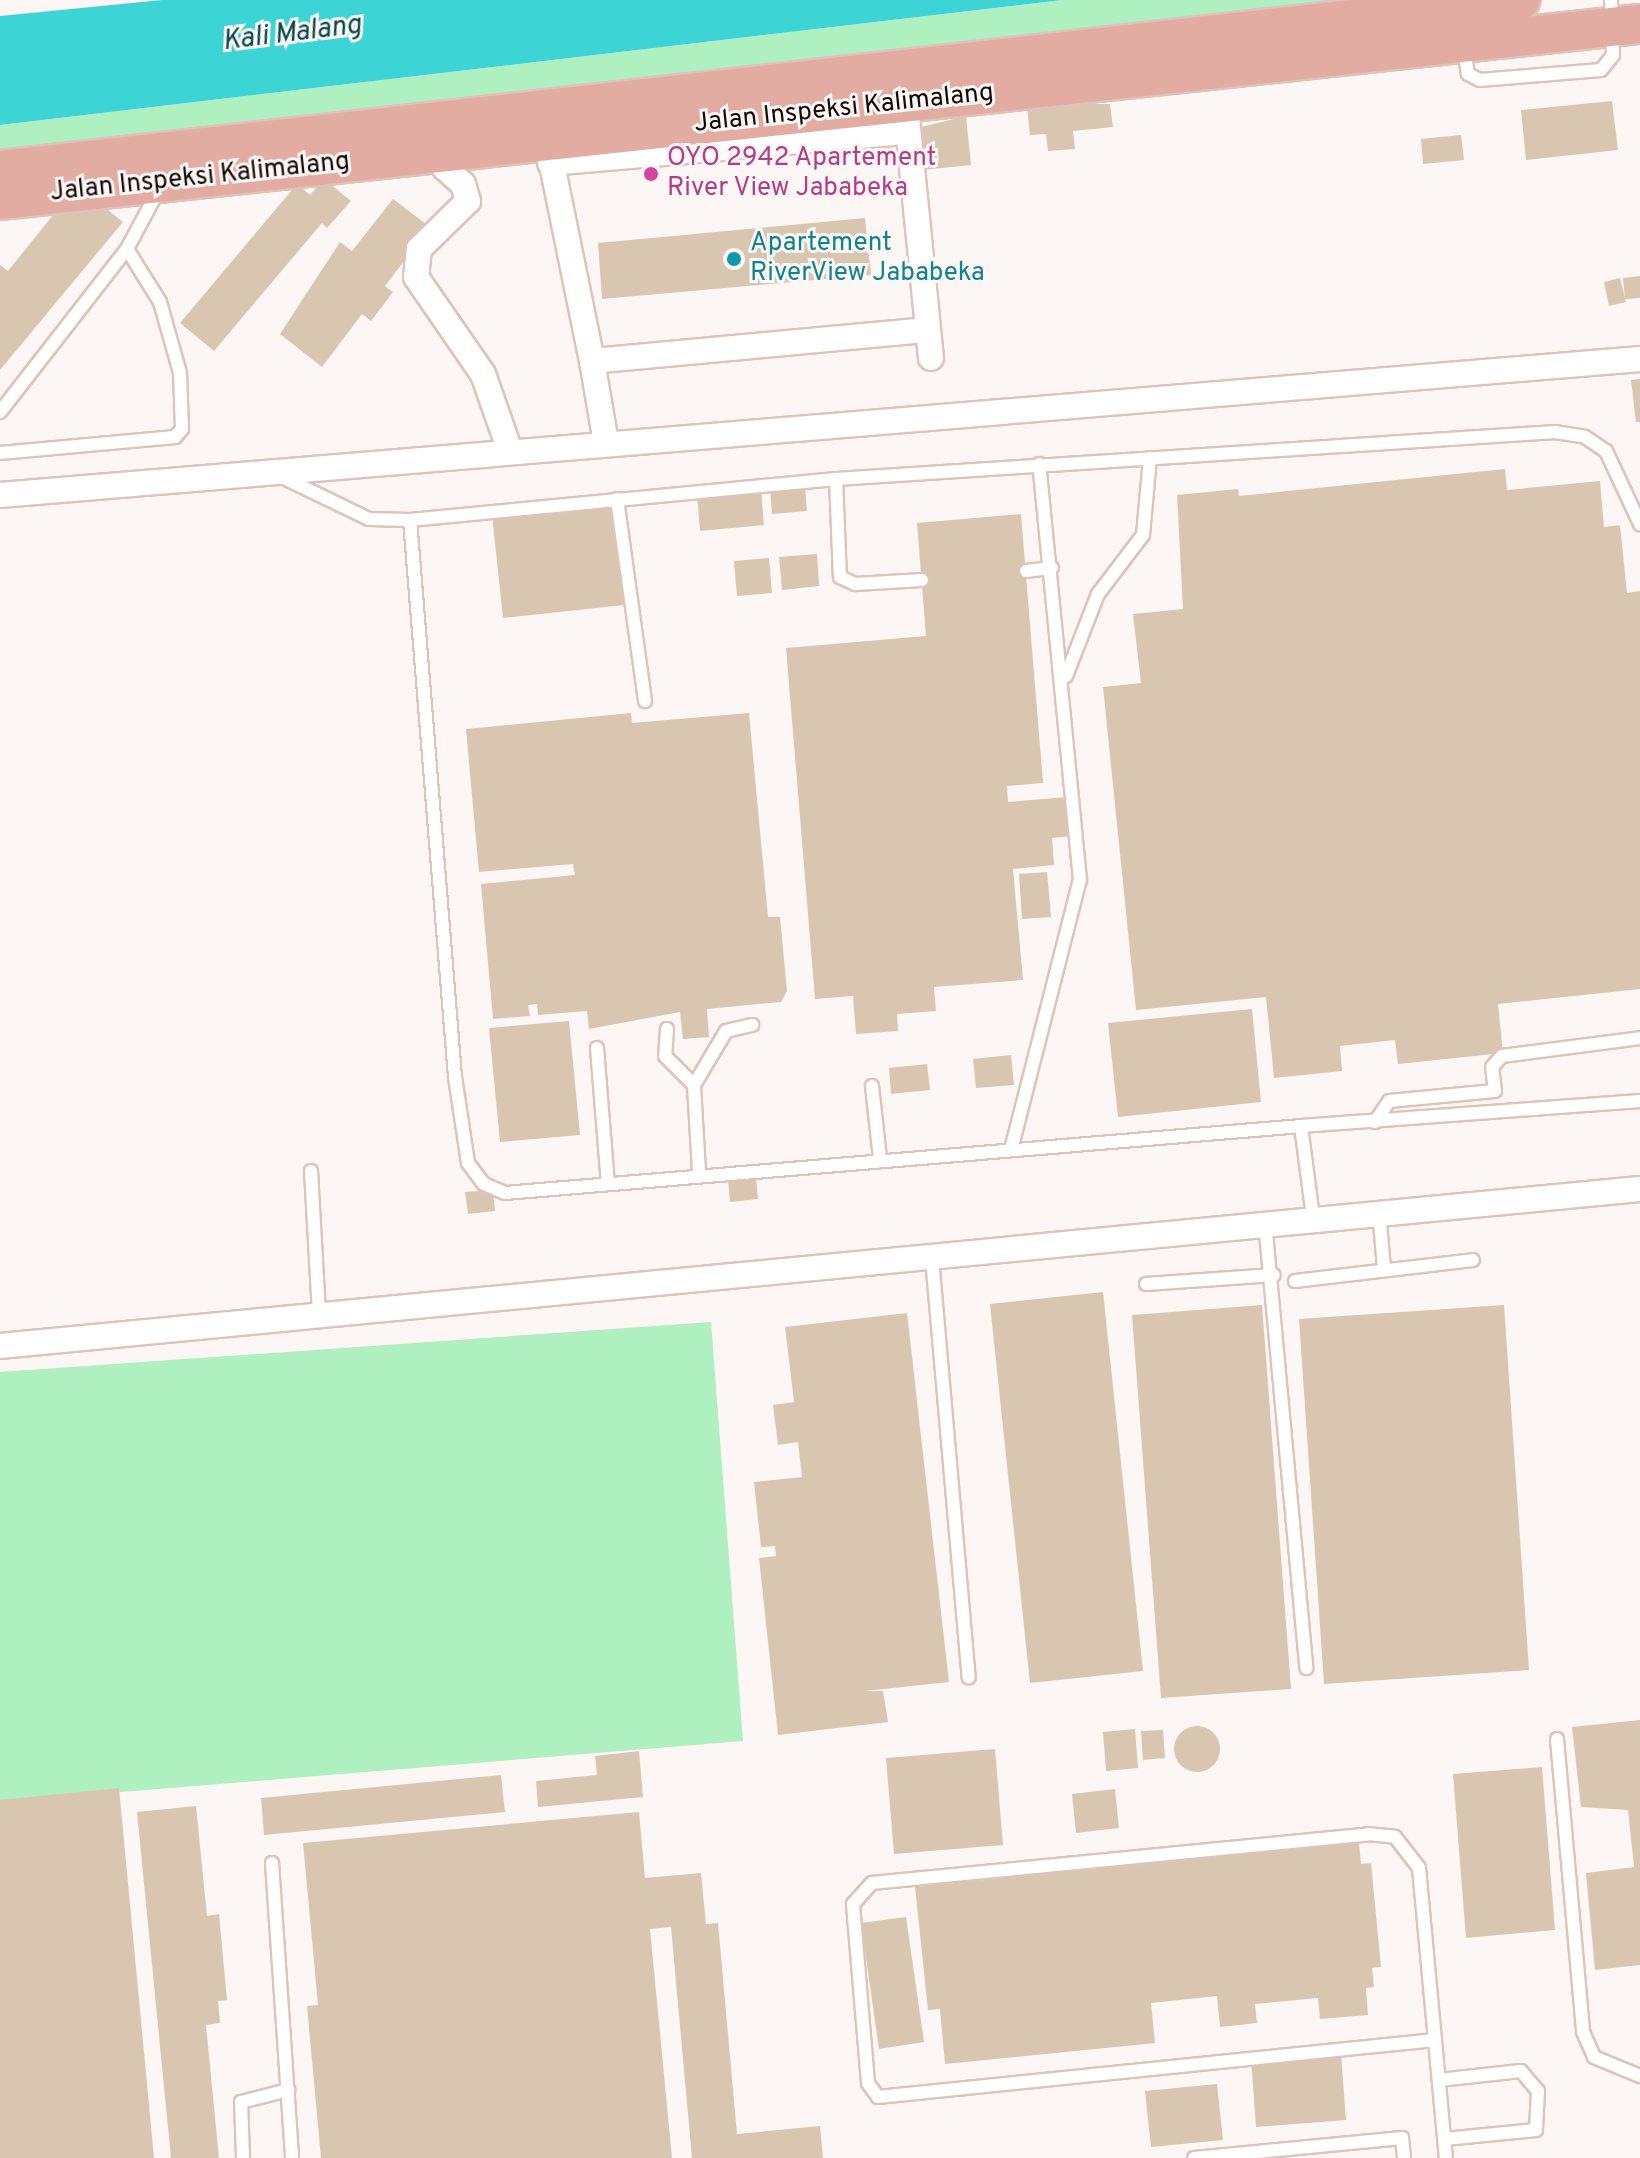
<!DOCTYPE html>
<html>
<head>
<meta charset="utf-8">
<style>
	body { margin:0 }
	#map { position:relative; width:1640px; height:2158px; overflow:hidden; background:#fcf6f4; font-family:Overpass,sans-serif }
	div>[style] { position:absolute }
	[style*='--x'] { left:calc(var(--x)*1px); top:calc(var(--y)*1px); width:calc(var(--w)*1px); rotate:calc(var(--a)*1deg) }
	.green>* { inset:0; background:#aff0c0 }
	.water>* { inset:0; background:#3dd4d5 }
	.river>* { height:38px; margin:-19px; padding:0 19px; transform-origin:19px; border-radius:19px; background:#3dd4d5 }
	.building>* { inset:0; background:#d9c6b1 }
	.round { border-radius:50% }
	.roads { filter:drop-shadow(2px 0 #dfc3b8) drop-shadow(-2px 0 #dfc3b8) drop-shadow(0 2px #dfc3b8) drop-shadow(0 -2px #dfc3b8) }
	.lane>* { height:12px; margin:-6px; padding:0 6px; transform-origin:6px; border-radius:6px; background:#fff }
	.street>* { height:24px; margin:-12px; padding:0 12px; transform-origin:12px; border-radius:12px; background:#fff }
	.primary>* { height:38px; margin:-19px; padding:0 19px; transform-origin:19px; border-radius:19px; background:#e3aca3 }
	.dots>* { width:22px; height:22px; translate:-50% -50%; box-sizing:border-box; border:4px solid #fcf6f4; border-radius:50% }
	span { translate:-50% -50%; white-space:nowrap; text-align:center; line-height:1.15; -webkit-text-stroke:6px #fcf6f4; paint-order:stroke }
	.street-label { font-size:26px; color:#130a07 }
	.hotel-label { font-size:26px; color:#b23c85 }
	.left { translate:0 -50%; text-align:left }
	.culture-label { font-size:26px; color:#0d838f }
	.water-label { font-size:28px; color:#044849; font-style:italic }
</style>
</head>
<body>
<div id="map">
	<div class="green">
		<i style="clip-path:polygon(1062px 0,1521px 0,0 170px,0 125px)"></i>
		<i style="clip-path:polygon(711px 1322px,743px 1741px,0 1802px,0 1372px)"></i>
	</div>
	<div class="water">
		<i style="clip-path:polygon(162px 0,1062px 0,0 125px,0 16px)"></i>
	</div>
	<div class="river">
		<i style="--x:0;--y:67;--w:321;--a:-6.4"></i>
	</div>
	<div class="building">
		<i style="clip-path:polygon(1612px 101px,1618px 150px,1526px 160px,1521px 110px)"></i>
		<i style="clip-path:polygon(1068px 104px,1110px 104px,1113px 127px,1073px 131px,1075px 149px,1048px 151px,1046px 134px,1030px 135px,1027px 108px)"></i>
		<i style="clip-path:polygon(966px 116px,971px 165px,922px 170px,917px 128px)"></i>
		<i style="clip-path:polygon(1461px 135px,1464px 160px,1423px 164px,1421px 139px)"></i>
		<i style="clip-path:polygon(324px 179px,351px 201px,327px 228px,322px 223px,214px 351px,180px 323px,297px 184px,310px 195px)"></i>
		<i style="clip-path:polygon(89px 195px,123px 222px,0 370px,0 265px,8px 271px,61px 205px,73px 214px)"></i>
		<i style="clip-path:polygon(393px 199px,430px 227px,385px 286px,393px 292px,371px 321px,362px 314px,322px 367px,280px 334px,340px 242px,352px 251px)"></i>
		<i style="clip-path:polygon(865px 218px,871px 275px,602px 299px,598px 243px)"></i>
		<i style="clip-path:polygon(1640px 276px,1640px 298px,1625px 299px,1623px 278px)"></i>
		<i style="clip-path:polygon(1620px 278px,1626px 302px,1609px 306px,1604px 282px)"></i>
		<i style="clip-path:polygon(1640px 379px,1640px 422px,1636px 422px,1631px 380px)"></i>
		<i style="clip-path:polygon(1505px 469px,1507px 490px,1600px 481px,1604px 527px,1620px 525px,1627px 593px,1640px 591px,1640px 989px,1498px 1004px,1503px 1053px,1398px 1064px,1395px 1040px,1340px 1046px,1342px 1071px,1274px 1078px,1266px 997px,1136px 1010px,1103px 687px,1141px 683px,1133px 614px,1183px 609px,1177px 495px,1238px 489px,1239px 496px)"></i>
		<i style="clip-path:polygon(805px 486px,807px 511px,772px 514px,770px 489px)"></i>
		<i style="clip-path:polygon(761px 489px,764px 525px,700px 531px,697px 494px)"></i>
		<i style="clip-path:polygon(613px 502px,624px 605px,503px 618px,492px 515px)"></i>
		<i style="clip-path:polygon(1021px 514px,1043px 783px,1007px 786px,1008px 802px,1068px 797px,1071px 836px,1052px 838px,1054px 865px,1013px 869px,1023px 980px,934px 987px,936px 1011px,897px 1014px,898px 1031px,856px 1034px,853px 996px,815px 999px,786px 648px,926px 636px,917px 523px)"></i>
		<i style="clip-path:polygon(817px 554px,819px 586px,782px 590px,779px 557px)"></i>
		<i style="clip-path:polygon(769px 558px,772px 593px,737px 596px,734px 561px)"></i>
		<i style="clip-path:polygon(631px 713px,632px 723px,749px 713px,768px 917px,780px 917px,787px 991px,781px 1002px,707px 1009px,709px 1037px,683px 1039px,680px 1012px,589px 1029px,587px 1011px,538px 1015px,537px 1004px,528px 1005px,530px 1016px,493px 1019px,481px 884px,575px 875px,573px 864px,479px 872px,466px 729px)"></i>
		<i style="clip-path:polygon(1047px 872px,1051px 917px,1022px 919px,1019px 874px)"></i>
		<i style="clip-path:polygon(1252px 1009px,1261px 1102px,1118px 1117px,1108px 1023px)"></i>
		<i style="clip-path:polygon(569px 1021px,580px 1135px,500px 1142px,489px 1028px)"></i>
		<i style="clip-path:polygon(1011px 1055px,1014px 1085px,976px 1088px,973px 1059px)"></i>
		<i style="clip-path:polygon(927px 1064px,930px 1090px,891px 1094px,889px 1068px)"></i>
		<i style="clip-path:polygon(756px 1178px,758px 1199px,730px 1202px,728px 1180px)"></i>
		<i style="clip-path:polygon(493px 1190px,495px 1211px,468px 1214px,465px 1192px)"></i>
		<i style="clip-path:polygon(1103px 1292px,1143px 1671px,1030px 1683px,990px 1304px)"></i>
		<i style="clip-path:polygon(1262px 1305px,1291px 1689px,1161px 1698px,1132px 1315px)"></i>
		<i style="clip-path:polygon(1504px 1305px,1529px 1670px,1324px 1684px,1299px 1319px)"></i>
		<i style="clip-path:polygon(907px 1313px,949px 1682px,865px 1691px,883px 1691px,888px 1722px,778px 1735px,759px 1558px,776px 1556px,775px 1546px,761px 1547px,754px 1482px,802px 1477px,798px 1442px,778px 1445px,773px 1405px,794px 1402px,785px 1327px)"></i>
		<i style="clip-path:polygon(1640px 1720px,1640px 1965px,1595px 1970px,1586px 1873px,1634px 1867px,1628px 1810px,1581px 1807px,1572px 1727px)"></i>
		<i class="round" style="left:1174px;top:1726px;width:46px;height:46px"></i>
		<i style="clip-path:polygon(1135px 1729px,1138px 1768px,1106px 1771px,1103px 1732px)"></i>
		<i style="clip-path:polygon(1163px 1730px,1165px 1758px,1143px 1760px,1141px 1731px)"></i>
		<i style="clip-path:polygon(995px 1749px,1003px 1845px,894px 1854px,886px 1758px)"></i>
		<i style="clip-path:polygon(639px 1751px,643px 1797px,538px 1807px,536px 1781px,597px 1775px,595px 1756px)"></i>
		<i style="clip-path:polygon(1542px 1767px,1555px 1930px,1466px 1938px,1453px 1774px)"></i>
		<i style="clip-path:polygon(501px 1775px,505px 1812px,264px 1835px,261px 1798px)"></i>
		<i style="clip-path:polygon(119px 1788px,154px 2158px,0 2158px,0 1800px)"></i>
		<i style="clip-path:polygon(1115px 1789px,1119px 1828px,1076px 1833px,1072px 1794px)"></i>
		<i style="clip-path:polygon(196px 1806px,207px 1916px,219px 1914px,227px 2000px,218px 2001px,220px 2023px,206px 2025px,219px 2158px,171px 2158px,137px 1812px)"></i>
		<i style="clip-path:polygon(639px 1812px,645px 1878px,701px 1873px,706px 1924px,718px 1923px,737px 2134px,820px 2126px,823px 2158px,692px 2158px,671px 1927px,650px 1929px,672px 2158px,321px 2158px,307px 2006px,318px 2005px,303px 1843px)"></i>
		<i style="clip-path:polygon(1359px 1843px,1361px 1864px,1371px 1863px,1381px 1967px,1372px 1968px,1374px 1987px,1366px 1988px,1368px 2015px,1320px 2019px,1318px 1998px,1255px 2004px,1257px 2023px,1220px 2027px,1217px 1996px,1151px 2003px,1155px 2043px,945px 2064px,940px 2009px,928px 2010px,915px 1887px)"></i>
		<i style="clip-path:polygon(906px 1917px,924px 2042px,879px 2049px,861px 1923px)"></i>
		<i style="clip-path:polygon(1341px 2053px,1346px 2120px,1256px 2127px,1251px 2059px)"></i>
		<i style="clip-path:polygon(1217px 2084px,1223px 2140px,1151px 2147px,1145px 2091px)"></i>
	</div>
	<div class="roads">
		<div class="lane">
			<i style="--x:1464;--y:47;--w:27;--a:82"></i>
			<i style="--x:1468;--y:74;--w:13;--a:27"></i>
			<i style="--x:1480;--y:80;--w:121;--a:-4.7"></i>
			<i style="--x:1601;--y:70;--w:19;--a:-51"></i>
			<i style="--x:1613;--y:55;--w:55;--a:-92.1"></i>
			<i style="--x:0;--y:412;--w:207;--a:-52.1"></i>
			<i style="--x:127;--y:249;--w:66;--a:-61.9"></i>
			<i style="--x:0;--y:453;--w:176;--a:-5.2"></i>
			<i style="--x:175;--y:437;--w:11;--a:-49"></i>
			<i style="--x:182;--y:429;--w:56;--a:-92"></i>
			<i style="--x:180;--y:373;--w:74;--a:-105.7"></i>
			<i style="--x:160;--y:302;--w:62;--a:-121.9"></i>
			<i style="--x:280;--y:476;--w:99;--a:25.8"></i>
			<i style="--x:369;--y:519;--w:41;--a:1.4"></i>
			<i style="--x:410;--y:520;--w:428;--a:-5.5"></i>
			<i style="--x:836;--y:479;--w:721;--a:-3.74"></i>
			<i style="--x:1555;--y:432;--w:30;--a:9"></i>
			<i style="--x:1585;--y:437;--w:25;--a:34"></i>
			<i style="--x:1606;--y:451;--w:81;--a:65"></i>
			<i style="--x:836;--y:479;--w:98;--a:87.7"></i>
			<i style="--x:840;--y:577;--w:17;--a:25"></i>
			<i style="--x:855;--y:584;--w:67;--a:-3.4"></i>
			<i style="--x:617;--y:499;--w:204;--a:82.1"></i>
			<i style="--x:410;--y:520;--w:559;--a:85.38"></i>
			<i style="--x:455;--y:1077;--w:87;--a:81.4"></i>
			<i style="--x:468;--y:1163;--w:26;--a:53"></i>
			<i style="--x:484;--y:1184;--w:23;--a:23"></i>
			<i style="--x:505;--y:1193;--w:799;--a:-4.81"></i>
			<i style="--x:1301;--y:1126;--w:92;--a:82.5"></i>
			<i style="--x:1026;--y:571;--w:26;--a:-7"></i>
			<i style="--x:1066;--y:676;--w:88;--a:-68.7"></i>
			<i style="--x:1098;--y:594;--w:74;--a:-52.7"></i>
			<i style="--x:1143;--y:535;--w:77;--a:-84.8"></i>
			<i style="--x:667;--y:1029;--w:27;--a:94"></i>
			<i style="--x:665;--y:1056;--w:41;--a:45"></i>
			<i style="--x:597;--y:1048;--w:136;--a:85.4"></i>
			<i style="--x:872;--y:1086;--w:73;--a:83.7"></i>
			<i style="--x:1375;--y:1122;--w:25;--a:-56"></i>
			<i style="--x:1389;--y:1101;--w:106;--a:-5.4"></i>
			<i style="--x:1495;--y:1091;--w:24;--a:-97"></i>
			<i style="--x:1492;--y:1067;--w:15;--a:-48"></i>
			<i style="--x:1502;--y:1056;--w:139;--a:-7.4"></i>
			<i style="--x:1301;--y:1126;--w:340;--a:-4.2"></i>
			<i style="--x:1011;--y:1150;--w:279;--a:-75.7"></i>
			<i style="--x:1080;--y:880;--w:418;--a:-95.6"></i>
			<i style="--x:311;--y:1171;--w:145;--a:86.8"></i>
			<i style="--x:699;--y:1172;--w:87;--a:-93.3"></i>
			<i style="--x:694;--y:1085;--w:63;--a:-59.3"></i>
			<i style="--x:726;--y:1031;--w:27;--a:-13"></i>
			<i style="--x:1379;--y:1212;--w:56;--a:84.9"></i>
			<i style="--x:1265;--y:1222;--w:448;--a:84.7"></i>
			<i style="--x:932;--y:1258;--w:421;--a:85"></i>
			<i style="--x:1295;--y:1281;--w:179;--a:-6.7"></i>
			<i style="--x:1146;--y:1284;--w:128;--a:-4"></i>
			<i style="--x:1557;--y:1739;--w:294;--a:84.9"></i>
			<i style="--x:1583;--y:2032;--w:27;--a:66"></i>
			<i style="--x:1594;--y:2057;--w:50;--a:22.4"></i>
			<i style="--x:272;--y:1863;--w:296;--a:86.1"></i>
			<i style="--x:1435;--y:2040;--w:560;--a:174.16"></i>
			<i style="--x:878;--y:2097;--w:17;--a:-126"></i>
			<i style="--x:868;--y:2083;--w:180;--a:-94.8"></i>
			<i style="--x:853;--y:1904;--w:28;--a:-48"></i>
			<i style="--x:872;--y:1883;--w:498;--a:-5.6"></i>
			<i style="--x:1368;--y:1834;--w:27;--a:6"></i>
			<i style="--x:1395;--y:1837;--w:39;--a:52"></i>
			<i style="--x:1419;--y:1868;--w:291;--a:84.7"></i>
			<i style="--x:1439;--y:2080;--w:82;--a:-6.3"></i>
			<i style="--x:1521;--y:2071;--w:26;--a:50"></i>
			<i style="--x:1538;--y:2091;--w:39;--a:93"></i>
			<i style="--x:1536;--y:2130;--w:92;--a:174.4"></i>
			<i style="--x:243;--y:2158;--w:56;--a:-92"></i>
			<i style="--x:241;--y:2102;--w:49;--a:-14.3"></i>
			<i style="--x:1194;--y:2158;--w:209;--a:-5.5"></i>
			<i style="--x:1402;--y:2138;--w:20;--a:84"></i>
		</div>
		<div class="street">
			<i style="--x:907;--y:118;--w:241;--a:84.3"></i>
			<i style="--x:547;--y:140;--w:226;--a:78.5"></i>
			<i style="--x:592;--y:361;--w:336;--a:-5.3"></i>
			<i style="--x:444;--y:151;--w:17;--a:87"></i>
			<i style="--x:445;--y:168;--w:24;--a:42"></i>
			<i style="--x:463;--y:184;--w:18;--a:74"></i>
			<i style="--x:468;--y:201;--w:69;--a:135.6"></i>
			<i style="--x:419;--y:249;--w:28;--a:96"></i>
			<i style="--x:416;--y:277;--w:118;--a:55.4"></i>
			<i style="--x:483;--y:374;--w:82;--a:70.7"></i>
			<i style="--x:550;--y:163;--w:358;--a:-5"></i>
			<i style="--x:592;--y:361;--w:83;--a:80.3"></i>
			<i style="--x:0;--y:495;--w:1646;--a:-4.74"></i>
			<i style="--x:0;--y:1346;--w:1647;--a:-5.47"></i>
		</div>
		<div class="primary">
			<i style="--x:0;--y:170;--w:1530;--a:-6.38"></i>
			<i style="--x:0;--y:200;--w:1649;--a:-6.13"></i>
		</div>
	</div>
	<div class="dots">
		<i style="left:651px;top:174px;background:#d1479c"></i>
		<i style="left:734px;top:259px;background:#0f9aa8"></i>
	</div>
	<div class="street-label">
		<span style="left:844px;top:109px;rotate:-6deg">Jalan Inspeksi Kalimalang</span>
		<span style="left:200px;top:178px;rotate:-6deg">Jalan Inspeksi Kalimalang</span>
	</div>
	<div class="hotel-label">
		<span class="left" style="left:667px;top:174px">OYO 2942 Apartement<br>River View Jababeka</span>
	</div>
	<div class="culture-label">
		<span class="left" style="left:750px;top:259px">Apartement<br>RiverView Jababeka</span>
	</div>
	<div class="water-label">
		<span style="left:292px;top:34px;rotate:-7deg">Kali Malang</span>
	</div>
</div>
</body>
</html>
